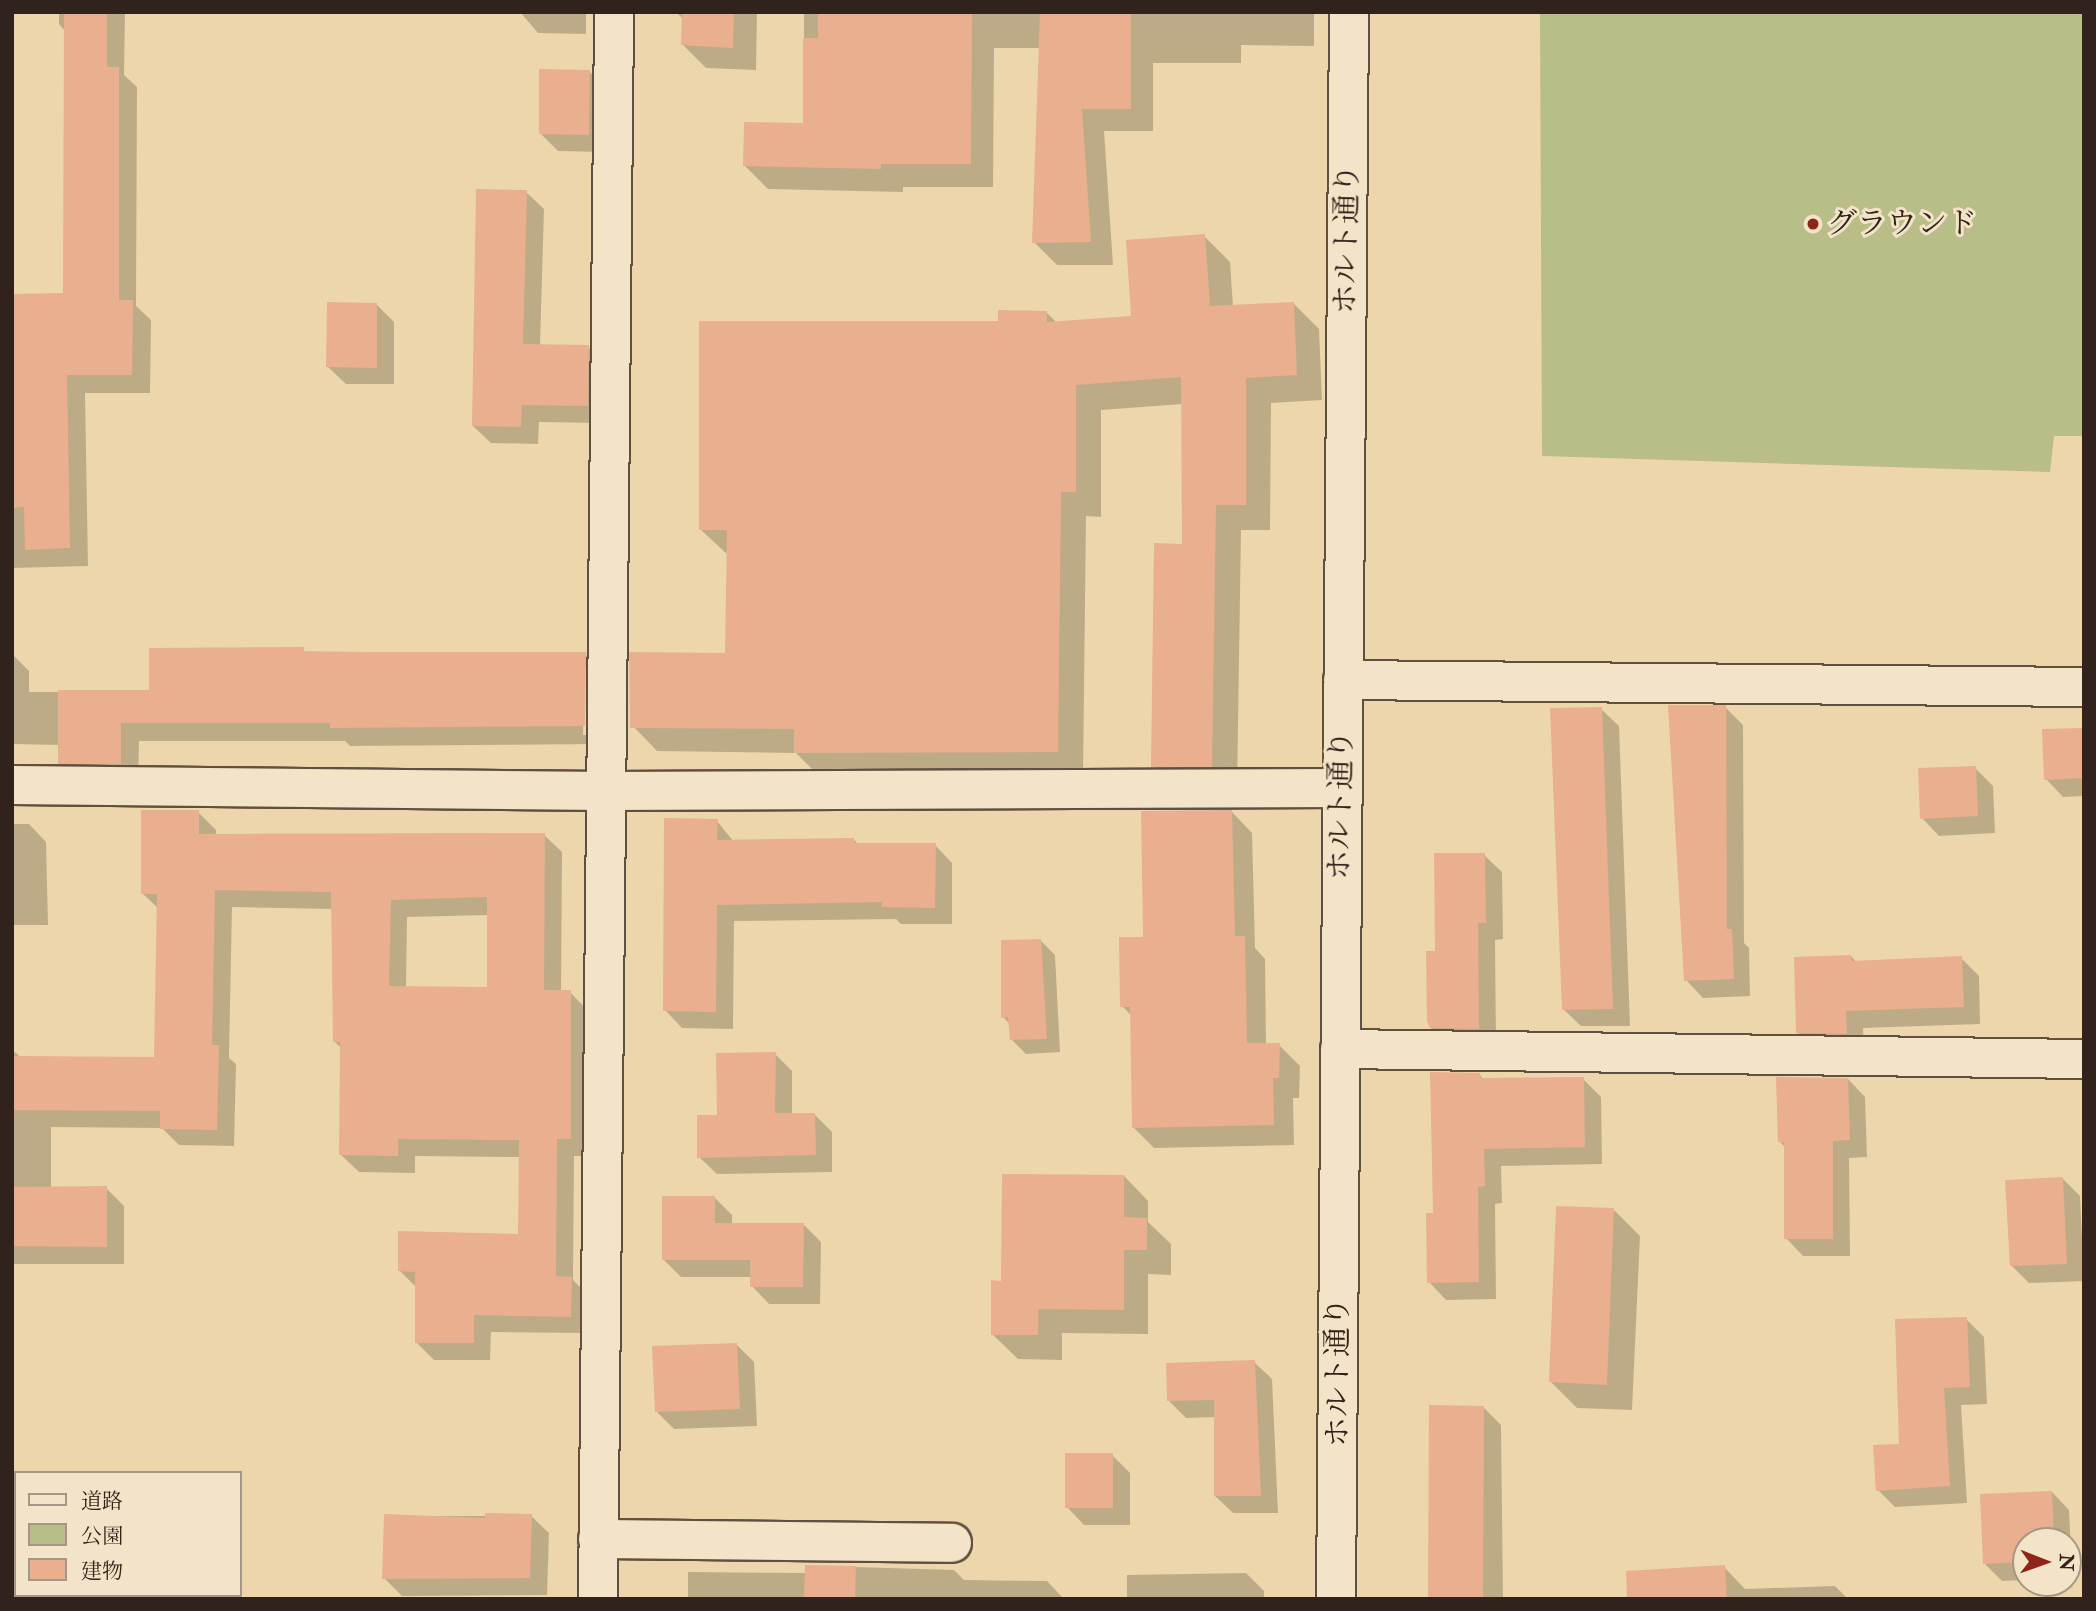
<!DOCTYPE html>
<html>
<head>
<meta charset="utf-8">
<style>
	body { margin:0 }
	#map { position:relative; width:2096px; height:1611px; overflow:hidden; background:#edd6ab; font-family:"IM FELL Double Pica","Noto Serif JP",serif }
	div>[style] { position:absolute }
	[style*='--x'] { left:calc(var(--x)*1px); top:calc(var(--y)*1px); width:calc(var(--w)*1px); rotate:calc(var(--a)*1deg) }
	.green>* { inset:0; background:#b9bd88 }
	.shadow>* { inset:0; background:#0003 }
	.building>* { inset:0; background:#e9af8e }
	.roads { filter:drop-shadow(2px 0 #60503f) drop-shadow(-2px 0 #60503f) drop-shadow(0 2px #60503f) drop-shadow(0 -2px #60503f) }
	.minor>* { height:38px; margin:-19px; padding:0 19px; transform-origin:19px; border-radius:19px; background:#f3e4c8 }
	.tertiary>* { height:38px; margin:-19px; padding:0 19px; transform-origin:19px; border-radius:19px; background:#f3e4c8 }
	.dots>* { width:19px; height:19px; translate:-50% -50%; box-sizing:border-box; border:4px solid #f3e4c8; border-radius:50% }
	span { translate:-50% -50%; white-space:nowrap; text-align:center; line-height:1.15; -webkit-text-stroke:6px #f3e4c8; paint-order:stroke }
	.poi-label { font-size:30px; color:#31231b }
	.left { translate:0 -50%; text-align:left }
	.street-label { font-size:30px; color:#31231b }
	.frame { position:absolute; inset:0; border:14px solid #31231b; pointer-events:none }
	.legend { position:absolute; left:14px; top:1471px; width:228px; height:126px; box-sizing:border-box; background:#f3e4c8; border:2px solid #a59783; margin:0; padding:9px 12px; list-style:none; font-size:21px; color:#31231b }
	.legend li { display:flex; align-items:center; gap:14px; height:35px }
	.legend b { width:35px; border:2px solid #a59783 }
	.north { position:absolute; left:2012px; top:1527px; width:70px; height:70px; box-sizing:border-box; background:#f3e4c8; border:2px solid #a59783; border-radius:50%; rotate:91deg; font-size:19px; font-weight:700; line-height:28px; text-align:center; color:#31231b }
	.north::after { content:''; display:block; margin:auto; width:24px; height:32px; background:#8f2418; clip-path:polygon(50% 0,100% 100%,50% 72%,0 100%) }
</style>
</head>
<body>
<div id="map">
	<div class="green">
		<i style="clip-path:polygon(1540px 12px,2084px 12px,2084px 436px,2054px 436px,2050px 472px,1542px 456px)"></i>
	</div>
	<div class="shadow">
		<i style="clip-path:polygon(59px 12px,125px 12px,124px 75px,137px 87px,136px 306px,151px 320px,150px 393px,85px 393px,88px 566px,12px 568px,12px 473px,65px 294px,65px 31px,59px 24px)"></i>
		<i style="clip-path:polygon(520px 12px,586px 12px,586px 34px,538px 33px)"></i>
		<i style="clip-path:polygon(676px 12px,757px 12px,756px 70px,706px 68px,683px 45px,684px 20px)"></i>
		<i style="clip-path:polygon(804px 12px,1314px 12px,1314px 46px,1241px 45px,1241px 63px,1153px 63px,1153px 131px,1104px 131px,1113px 265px,1057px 265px,1034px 242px,1041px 48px,994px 48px,993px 187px,903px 187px,903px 192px,768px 189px,745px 166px,804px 125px)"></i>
		<i style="clip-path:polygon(589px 71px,606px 89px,606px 152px,558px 151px,540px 133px)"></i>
		<i style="clip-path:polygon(526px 192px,544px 209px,540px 346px,588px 347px,606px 364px,605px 423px,539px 422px,538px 444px,491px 443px,473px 426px)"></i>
		<i style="clip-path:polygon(1204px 236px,1230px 262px,1233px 307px,1294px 304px,1319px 329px,1322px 400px,1271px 403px,1270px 530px,1241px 530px,1237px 792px,1178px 792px,1153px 766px,1183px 545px,1183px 404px,1101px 410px,1101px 517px,1086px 516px,1083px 777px,821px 778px,796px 753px,657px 751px,632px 725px,727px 655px,728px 555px,701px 530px,1000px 323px,1047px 313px,1057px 323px,1133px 318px)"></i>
		<i style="clip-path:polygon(376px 304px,394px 322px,394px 384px,346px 384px,328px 367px)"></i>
		<i style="clip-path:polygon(evenodd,12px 602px,13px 655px,29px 671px,29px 692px,150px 692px,150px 650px,585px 654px,603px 672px,603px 744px,350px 746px,345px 741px,139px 741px,138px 782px,78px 781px,60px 763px,60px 745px,12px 744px,12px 602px,584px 668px,587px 668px,587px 735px,583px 735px,584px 668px)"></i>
		<i style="clip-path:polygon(1725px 707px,1743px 725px,1744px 943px,1749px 948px,1750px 996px,1703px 998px,1686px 980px)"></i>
		<i style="clip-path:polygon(1601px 709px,1619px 726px,1630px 1026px,1581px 1026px,1563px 1009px)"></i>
		<i style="clip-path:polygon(2084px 730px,2084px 796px,2063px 797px,2046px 779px)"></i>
		<i style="clip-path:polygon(1975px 768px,1993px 786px,1995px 833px,1939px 836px,1922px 818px)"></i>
		<i style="clip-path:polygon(evenodd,198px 812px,216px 830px,216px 836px,544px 835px,562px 852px,561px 992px,570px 992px,587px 1010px,588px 1156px,574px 1156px,573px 1280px,589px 1296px,588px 1333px,491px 1332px,490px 1360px,434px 1360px,416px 1342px,417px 1288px,400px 1271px,520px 1235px,520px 1157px,415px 1156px,415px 1173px,359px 1172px,341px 1155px,341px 1048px,335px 1042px,333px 909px,232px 907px,229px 1058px,236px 1064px,234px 1146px,179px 1145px,162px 1128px,51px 1127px,51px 1189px,106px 1188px,124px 1206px,124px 1264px,12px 1264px,12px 1050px,22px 1058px,156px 1059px,159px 909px,142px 893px,198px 812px,489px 915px,489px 988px,406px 988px,407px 917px,489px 915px)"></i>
		<i style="clip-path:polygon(1232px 812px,1252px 833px,1255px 948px,1265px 959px,1266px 1045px,1279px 1045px,1300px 1066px,1299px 1098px,1293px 1098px,1294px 1145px,1154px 1148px,1133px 1127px,1132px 1016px,1122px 1006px,1145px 938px)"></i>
		<i style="clip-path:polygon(717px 821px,734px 842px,853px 839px,859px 845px,935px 845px,952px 863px,952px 924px,901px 924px,896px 919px,734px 921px,733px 1029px,682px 1028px,665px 1010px)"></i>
		<i style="clip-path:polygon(12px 824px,29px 824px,46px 842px,48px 925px,12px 925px)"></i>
		<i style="clip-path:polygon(1484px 855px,1502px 872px,1503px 939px,1495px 940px,1496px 1046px,1449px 1045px,1431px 1028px,1437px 953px)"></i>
		<i style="clip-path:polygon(1041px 941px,1055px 955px,1060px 1052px,1026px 1054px,1012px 1040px,1010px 1024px,1003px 1017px)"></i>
		<i style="clip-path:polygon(1851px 956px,1857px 963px,1961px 958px,1979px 976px,1980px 1024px,1863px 1028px,1864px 1051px,1816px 1050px,1798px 1033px)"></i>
		<i style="clip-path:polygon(775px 1054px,792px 1071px,792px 1115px,814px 1114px,832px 1132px,832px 1172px,717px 1174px,699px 1157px,719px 1117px)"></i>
		<i style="clip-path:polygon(1479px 1074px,1484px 1080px,1583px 1079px,1601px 1097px,1602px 1164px,1501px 1166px,1502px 1203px,1495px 1204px,1496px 1299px,1446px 1300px,1429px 1282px,1435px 1215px)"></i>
		<i style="clip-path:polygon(1848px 1079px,1865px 1097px,1867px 1157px,1849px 1158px,1850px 1256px,1803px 1256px,1786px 1238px,1785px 1147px,1780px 1142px)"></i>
		<i style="clip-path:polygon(1124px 1176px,1148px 1201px,1148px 1222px,1171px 1244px,1171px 1275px,1148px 1274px,1148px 1334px,1062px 1333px,1062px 1360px,1018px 1359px,993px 1335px)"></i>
		<i style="clip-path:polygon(2062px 1178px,2080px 1196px,2084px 1281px,2029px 1283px,2011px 1265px)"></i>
		<i style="clip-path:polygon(715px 1198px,732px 1215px,732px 1224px,804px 1225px,821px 1242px,820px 1304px,769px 1304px,752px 1286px,752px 1277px,681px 1277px,663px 1259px)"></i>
		<i style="clip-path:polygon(1614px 1210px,1640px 1236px,1632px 1410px,1577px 1408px,1551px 1382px)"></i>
		<i style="clip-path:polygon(1966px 1319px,1984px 1337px,1987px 1404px,1961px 1405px,1967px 1503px,1895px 1507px,1878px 1490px)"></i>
		<i style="clip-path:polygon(737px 1345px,754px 1362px,757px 1426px,674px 1429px,656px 1411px)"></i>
		<i style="clip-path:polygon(1254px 1362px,1272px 1379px,1278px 1513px,1233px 1513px,1215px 1496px,1216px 1417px,1186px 1418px,1169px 1401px)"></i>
		<i style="clip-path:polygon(1483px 1407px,1501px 1425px,1503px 1599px,1429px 1599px)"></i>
		<i style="clip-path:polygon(1112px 1455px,1130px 1473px,1130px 1525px,1084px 1525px,1067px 1507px)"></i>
		<i style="clip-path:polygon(2052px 1492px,2069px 1510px,2072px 1578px,2068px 1579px,2068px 1541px,2026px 1541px,2026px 1580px,2002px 1581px,1984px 1563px)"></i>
		<i style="clip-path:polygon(386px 1516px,531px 1516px,549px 1533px,547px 1595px,402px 1596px,384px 1578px)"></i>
		<i style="clip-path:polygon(856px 1567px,954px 1570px,964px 1580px,1047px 1581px,1064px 1599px,688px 1599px,688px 1572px,806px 1573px)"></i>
		<i style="clip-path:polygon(1724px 1567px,1745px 1589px,1835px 1586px,1848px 1599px,1658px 1599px)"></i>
		<i style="clip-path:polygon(1246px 1573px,1264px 1591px,1264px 1599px,1127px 1599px,1127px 1575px)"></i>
	</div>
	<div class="building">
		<i style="clip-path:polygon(64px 12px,107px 12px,107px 67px,119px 67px,119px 300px,133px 300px,132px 375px,67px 375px,70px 548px,25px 550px,24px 507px,12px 508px,12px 294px,63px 293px)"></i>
		<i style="clip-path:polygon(682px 12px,734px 12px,733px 48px,681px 45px)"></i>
		<i style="clip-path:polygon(818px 12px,972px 12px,971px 164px,881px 164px,881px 169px,743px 166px,744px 122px,803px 123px,803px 38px,818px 38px)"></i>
		<i style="clip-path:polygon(1040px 12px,1131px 12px,1131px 109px,1082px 109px,1091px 242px,1032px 243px)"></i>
		<i style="clip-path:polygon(539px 69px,590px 70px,589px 135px,539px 134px)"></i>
		<i style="clip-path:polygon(476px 189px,527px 190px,523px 344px,589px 345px,588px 406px,522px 405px,521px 427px,472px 426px)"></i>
		<i style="clip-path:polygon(1205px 234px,1210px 306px,1294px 302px,1297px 375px,1246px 378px,1246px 505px,1216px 505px,1212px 767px,1151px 767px,1154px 543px,1182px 544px,1181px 377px,1076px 385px,1076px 492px,1061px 492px,1058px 752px,794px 753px,794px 729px,630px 728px,629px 652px,725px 653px,727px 530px,699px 530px,699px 321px,998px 321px,998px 310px,1047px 311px,1047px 322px,1131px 316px,1126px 240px)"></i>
		<i style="clip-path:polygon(327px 302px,377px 303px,377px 368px,326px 367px)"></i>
		<i style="clip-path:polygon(304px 647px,304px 652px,586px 652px,585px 726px,330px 728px,330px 723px,121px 723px,121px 764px,58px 764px,58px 690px,149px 690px,149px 648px)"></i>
		<i style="clip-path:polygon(1668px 705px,1726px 705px,1727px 929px,1732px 929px,1734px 979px,1684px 981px)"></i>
		<i style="clip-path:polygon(1602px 707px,1613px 1009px,1562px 1010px,1550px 708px)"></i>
		<i style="clip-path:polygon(2084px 728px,2084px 778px,2044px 780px,2042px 729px)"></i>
		<i style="clip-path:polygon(1976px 766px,1978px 816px,1920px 819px,1918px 768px)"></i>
		<i style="clip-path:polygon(evenodd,141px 810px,199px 810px,199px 834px,545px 833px,544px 990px,571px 990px,571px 1139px,557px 1139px,556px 1276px,572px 1277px,571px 1317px,474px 1315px,474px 1343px,415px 1343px,415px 1272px,398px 1271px,398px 1231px,518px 1234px,519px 1140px,398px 1139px,398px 1156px,339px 1155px,340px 1042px,333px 1042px,331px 892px,215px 890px,212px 1045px,219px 1045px,217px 1130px,160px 1129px,160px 1111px,12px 1110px,12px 1056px,154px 1057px,157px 894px,141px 894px,141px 810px,487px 897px,487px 987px,389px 986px,391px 900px,487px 897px)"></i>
		<i style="clip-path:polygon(1232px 810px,1235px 936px,1245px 936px,1247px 1043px,1280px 1043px,1279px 1078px,1273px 1078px,1274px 1125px,1132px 1128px,1130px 1007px,1120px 1007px,1119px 937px,1143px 937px,1141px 811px)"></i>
		<i style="clip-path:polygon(664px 818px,718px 819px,717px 840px,854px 838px,854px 843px,936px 843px,935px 908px,882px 907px,882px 902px,717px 905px,716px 1012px,663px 1011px)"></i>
		<i style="clip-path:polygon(1434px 853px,1485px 853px,1486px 923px,1478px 923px,1479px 1029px,1430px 1028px,1427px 1021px,1426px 951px,1435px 951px)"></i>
		<i style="clip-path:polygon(1041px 939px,1047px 1039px,1010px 1040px,1008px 1017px,1001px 1018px,1001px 940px)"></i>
		<i style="clip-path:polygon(1851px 955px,1852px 961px,1962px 956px,1964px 1007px,1846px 1011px,1847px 1034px,1796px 1033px,1794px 957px)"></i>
		<i style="clip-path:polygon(776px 1052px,775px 1113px,815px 1113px,816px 1155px,697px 1158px,697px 1115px,717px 1115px,716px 1053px)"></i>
		<i style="clip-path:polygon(1430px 1072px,1480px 1073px,1480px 1078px,1584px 1077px,1585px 1147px,1484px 1149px,1485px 1186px,1478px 1187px,1479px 1282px,1427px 1283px,1426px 1213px,1433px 1213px)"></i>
		<i style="clip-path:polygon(1776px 1077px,1848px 1078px,1850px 1140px,1833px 1141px,1833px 1239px,1784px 1239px,1784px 1142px,1778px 1142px)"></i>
		<i style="clip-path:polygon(1002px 1174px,1124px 1175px,1124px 1217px,1147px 1218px,1147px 1250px,1124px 1250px,1124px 1310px,1038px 1309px,1038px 1335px,991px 1335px,991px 1280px,1001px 1281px)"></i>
		<i style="clip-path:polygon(2063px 1177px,2067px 1264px,2010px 1266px,2005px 1180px)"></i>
		<i style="clip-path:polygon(107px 1186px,107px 1247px,12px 1246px,12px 1187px)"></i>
		<i style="clip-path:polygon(662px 1196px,715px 1196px,715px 1223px,804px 1223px,803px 1287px,750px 1287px,750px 1260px,662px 1260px)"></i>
		<i style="clip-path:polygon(1556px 1206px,1614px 1208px,1607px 1385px,1549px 1382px)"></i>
		<i style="clip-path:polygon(1967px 1317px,1970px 1387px,1944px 1388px,1950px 1486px,1876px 1491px,1873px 1445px,1899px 1444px,1895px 1319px)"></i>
		<i style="clip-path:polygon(737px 1343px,740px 1409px,655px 1412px,652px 1346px)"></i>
		<i style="clip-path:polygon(1255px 1360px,1261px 1496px,1214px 1496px,1214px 1400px,1167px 1401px,1166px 1363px)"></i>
		<i style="clip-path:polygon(1429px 1405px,1484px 1406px,1483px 1599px,1428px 1599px)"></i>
		<i style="clip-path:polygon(1065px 1453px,1113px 1453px,1113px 1508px,1065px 1508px)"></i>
		<i style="clip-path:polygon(2052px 1491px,2054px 1541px,2026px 1541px,2026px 1562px,1983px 1564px,1980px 1494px)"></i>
		<i style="clip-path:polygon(485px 1513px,532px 1514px,530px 1578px,382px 1579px,384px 1514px,485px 1518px)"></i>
		<i style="clip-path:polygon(805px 1565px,856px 1566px,855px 1599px,804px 1599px)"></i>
		<i style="clip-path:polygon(1725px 1565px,1727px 1599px,1627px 1599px,1626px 1571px)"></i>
	</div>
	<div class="roads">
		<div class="minor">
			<i style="--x:1343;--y:680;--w:741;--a:0.54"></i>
			<i style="--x:12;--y:785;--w:594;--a:0.58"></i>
			<i style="--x:606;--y:791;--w:733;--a:-0.23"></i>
			<i style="--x:1340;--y:1049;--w:744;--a:0.77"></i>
			<i style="--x:598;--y:1539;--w:354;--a:0.6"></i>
			<i style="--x:598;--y:1599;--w:1587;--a:-89.42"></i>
		</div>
		<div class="tertiary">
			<i style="--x:1336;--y:1599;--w:1587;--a:-89.53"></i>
		</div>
	</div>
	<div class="dots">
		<i style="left:1813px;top:224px;background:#8f2418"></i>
	</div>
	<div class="poi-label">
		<span class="left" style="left:1827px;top:224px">グラウンド</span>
	</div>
	<div class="street-label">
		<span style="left:1347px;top:239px;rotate:-89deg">ホルト通り</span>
		<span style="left:1341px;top:805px;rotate:-89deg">ホルト通り</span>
		<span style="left:1338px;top:1372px;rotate:-90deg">ホルト通り</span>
	</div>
	<div class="frame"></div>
	<ul class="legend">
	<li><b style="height:9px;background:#f3e4c8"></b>道路</li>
	<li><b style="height:19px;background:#b9bd88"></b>公園</li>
	<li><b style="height:19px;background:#e9af8e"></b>建物</li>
	</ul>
	<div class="north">N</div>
</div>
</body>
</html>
